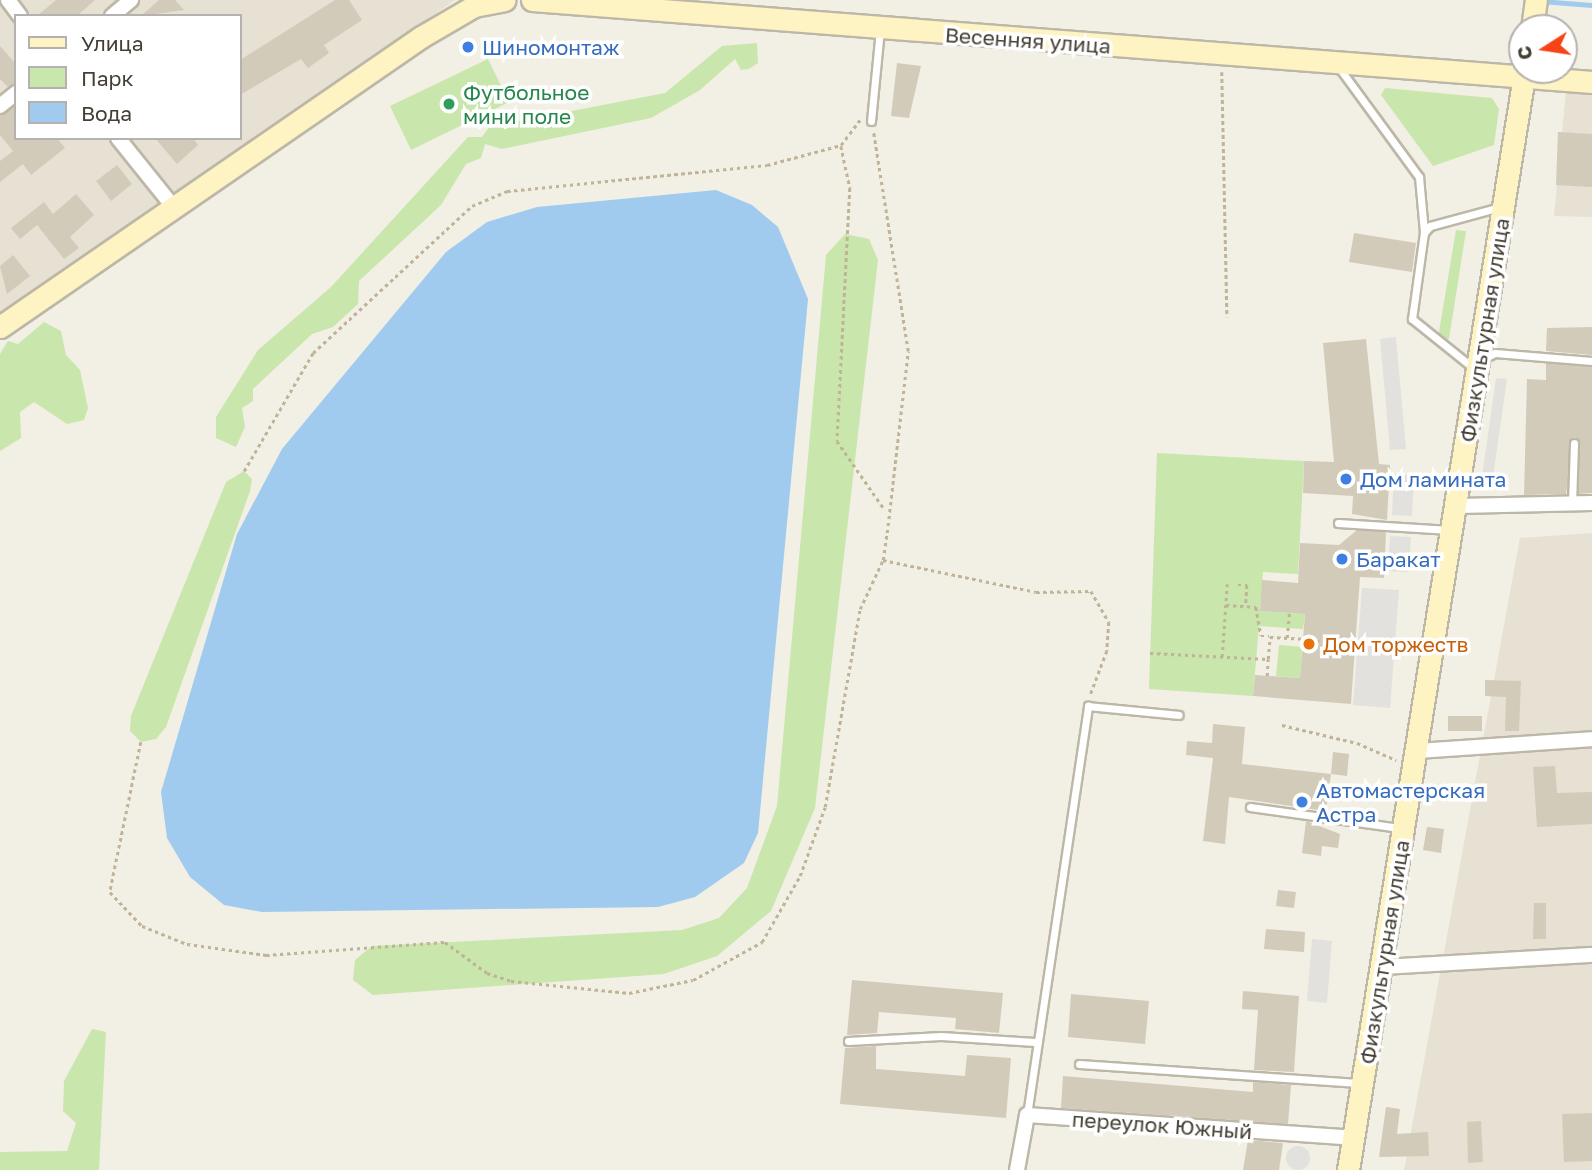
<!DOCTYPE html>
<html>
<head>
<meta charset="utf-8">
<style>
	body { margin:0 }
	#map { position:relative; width:1592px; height:1170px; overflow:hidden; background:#f2efe4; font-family:"Golos Text",sans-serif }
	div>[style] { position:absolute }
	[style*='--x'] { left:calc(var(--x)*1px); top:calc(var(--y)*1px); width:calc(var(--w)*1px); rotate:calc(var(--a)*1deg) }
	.residential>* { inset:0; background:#e6e1d2 }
	.green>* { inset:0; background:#c9e6ad }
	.parking>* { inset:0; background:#e3e1dd }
	.round { border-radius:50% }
	.water>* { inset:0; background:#a0cbef }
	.stream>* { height:4.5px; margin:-2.25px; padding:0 2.25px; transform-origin:2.25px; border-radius:2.25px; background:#a0cbef }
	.building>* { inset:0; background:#d3cbba }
	.path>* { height:2.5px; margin-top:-1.25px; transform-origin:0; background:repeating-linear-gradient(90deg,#bfb398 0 3.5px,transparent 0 7px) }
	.roads { filter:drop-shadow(2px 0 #bdb7a7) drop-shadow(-2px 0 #bdb7a7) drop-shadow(0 2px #bdb7a7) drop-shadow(0 -2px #bdb7a7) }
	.lane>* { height:7px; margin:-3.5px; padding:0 3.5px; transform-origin:3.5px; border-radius:3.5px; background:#fff }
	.street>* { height:14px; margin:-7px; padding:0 7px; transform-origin:7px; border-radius:7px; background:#fff }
	.secondary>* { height:21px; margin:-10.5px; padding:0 10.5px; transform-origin:10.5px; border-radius:10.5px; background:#fef3c2 }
	.dots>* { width:19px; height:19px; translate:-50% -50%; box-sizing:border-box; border:4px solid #fff; border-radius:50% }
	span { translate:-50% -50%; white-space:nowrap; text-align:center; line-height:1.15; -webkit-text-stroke:7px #fff; paint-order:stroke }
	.street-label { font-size:21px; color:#443f34 }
	.shop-label { font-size:21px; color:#366cbe }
	.left { translate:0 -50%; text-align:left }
	.leisure-label { font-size:21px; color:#27864d }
	.food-label { font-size:21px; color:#c56008 }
	.legend { position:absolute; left:14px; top:14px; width:228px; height:126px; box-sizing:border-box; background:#fff; border:2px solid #b4b2ae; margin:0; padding:9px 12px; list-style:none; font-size:21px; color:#443f34 }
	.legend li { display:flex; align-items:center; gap:14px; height:35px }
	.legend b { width:35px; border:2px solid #b4b2ae }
	.north { position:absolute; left:1508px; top:14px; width:70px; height:70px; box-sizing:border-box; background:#fff; border:2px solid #b4b2ae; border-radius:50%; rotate:258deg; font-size:19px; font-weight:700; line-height:28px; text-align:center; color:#443f34 }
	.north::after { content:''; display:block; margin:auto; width:24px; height:32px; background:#f74416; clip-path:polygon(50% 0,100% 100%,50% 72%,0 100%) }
</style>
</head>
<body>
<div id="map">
	<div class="residential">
		<i style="clip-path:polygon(evenodd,0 0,455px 0,0 318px,0 0,16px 16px,240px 16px,240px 138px,16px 138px,16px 16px)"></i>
		<i style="clip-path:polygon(1566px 91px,1592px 94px,1592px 217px,1554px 216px)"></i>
		<i style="clip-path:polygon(1592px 533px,1592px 1170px,1404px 1170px,1520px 538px)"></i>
	</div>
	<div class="green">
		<i style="clip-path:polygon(757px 43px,758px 63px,749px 69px,741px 70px,735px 59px,700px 90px,651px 118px,502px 149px,485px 144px,481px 158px,466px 164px,441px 205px,359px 281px,358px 304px,333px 327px,312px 334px,253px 389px,253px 401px,242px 408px,245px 427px,236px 447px,216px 438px,216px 417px,258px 350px,331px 287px,468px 137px,482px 137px,489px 127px,665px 93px,722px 46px)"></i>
		<i style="clip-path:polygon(488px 59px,509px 102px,411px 150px,390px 106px)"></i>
		<i style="clip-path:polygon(1385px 88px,1492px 98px,1499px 109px,1494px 145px,1433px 166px,1381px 95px)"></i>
		<i style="clip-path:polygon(1456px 230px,1466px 231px,1449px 339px,1438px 338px)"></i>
		<i style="clip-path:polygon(845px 234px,869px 239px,878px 260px,815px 808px,771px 911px,717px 956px,664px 974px,373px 995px,353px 980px,355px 960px,372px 946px,682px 930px,719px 918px,747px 888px,777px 806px,826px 255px)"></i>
		<i style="clip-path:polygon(44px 322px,61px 331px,66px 355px,80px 370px,88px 408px,84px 420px,67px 424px,34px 402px,20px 412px,21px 438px,0 451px,0 354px,8px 341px,18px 344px)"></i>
		<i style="clip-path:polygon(1157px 453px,1304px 461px,1298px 574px,1263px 572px,1260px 611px,1305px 614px,1303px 629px,1259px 626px,1253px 696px,1149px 689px)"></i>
		<i style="clip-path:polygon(244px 471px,252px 479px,250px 491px,166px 727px,156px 739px,141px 742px,130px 731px,131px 716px,226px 482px)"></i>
		<i style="clip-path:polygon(1279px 645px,1302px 647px,1300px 678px,1276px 676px)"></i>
		<i style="clip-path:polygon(92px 1029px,106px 1032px,99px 1170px,0 1170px,0 1152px,67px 1151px,76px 1123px,63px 1111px,64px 1081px)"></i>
	</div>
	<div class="parking">
		<i style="clip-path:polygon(1396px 337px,1406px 449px,1390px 450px,1380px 339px)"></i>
		<i style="clip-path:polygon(1496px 378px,1507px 379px,1491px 491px,1480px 490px)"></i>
		<i style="clip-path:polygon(1394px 474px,1414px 475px,1412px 516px,1392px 515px)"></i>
		<i style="clip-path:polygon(1390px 536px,1411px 537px,1409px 572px,1388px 571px)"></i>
		<i style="clip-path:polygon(1362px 588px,1399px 590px,1390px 708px,1353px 705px)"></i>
		<i style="clip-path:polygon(1312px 939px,1332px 941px,1327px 1003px,1307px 1001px)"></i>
		<i class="round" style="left:1286px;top:1146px;width:24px;height:24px"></i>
	</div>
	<div class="water">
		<i style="clip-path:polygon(716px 190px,752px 205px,778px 227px,808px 299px,758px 833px,744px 863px,695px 897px,658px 907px,262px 912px,224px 905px,190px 877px,167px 838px,161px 792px,237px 534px,282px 449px,446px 252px,487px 222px,537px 207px)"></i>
	</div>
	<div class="stream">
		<i style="--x:1541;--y:1;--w:51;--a:4.5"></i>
	</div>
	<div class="building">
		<i style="clip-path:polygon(56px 0,95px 0,77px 16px,37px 16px)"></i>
		<i style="clip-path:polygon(159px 0,175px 0,184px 10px,141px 16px)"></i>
		<i style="clip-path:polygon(335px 0,349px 0,362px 20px,324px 45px,329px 53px,308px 68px,301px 59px,240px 95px,240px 60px)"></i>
		<i style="clip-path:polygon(0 46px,16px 64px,16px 84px,8px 87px,0 79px)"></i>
		<i style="clip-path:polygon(897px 63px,921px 66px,909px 118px,891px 116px)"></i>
		<i style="clip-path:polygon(16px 106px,16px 138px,57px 138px,65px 148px,31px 175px,23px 164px,0 182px,0 161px,13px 151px,0 135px,0 116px)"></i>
		<i style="clip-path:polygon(1558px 132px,1592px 134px,1592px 187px,1556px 185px)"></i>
		<i style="clip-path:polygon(155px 138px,193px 138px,198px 145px,177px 164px)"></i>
		<i style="clip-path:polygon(117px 165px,132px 184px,111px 201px,96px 181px)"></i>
		<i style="clip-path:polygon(76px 194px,94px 215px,70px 237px,79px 248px,64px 259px,37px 225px,20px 239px,11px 228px,44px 202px,53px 214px)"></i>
		<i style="clip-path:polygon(1354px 233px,1416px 243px,1412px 272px,1349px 262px)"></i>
		<i style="clip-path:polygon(13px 255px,30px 276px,7px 294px,0 266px)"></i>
		<i style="clip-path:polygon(1592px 327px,1592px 355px,1546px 351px,1547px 328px)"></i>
		<i style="clip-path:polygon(1366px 339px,1379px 464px,1390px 465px,1387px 520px,1352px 514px,1353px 496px,1303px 493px,1304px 461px,1334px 462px,1323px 343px)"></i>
		<i style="clip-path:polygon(1546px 363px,1592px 367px,1592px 493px,1578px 494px,1580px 443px,1574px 437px,1566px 494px,1524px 495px,1527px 379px,1546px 380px)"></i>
		<i style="clip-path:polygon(1357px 530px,1386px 532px,1384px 578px,1360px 577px,1351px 704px,1253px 696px,1255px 675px,1300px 678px,1303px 639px,1305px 614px,1260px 611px,1262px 580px,1298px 583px,1300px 543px,1339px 545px)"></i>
		<i style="clip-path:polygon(1485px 680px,1521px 681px,1519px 731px,1505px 731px,1506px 697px,1485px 696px)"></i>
		<i style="clip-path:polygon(1448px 716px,1482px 716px,1482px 731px,1448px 731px)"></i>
		<i style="clip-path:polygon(1213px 724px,1245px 727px,1242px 764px,1331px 774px,1326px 811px,1229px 797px,1225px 844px,1203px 841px,1213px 758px,1186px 755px,1187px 741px,1212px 743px)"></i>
		<i style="clip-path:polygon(1333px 752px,1349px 754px,1347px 776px,1331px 774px)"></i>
		<i style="clip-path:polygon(1555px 766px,1557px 793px,1592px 792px,1592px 824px,1537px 827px,1533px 767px)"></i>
		<i style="clip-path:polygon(1306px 821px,1340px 834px,1338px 848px,1322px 846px,1321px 856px,1302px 853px)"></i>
		<i style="clip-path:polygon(1427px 827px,1444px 829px,1441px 853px,1423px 850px)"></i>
		<i style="clip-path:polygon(1278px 890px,1296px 892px,1294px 908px,1276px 906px)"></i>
		<i style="clip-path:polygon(1534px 903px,1546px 903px,1546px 939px,1533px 939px)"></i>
		<i style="clip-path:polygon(1266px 929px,1305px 932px,1304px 952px,1264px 949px)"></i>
		<i style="clip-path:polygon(852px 980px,1003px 993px,999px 1033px,955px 1029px,956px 1018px,879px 1012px,877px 1033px,847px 1035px)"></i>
		<i style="clip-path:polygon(1243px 991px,1299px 996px,1294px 1072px,1254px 1070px,1258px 1010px,1242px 1009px)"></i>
		<i style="clip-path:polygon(1071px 994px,1149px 1001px,1145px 1044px,1068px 1037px)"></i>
		<i style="clip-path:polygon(876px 1046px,876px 1069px,965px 1076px,967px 1055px,1011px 1058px,1006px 1118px,840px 1104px,845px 1048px)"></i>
		<i style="clip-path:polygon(1063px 1076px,1253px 1092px,1253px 1082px,1291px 1085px,1288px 1124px,1061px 1108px)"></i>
		<i style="clip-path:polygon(1386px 1107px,1400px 1109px,1397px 1134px,1428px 1132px,1429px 1156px,1379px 1157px)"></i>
		<i style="clip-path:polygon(1592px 1113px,1592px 1161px,1564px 1162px,1562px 1114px)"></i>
		<i style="clip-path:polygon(1481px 1121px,1483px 1162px,1468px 1163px,1467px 1122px)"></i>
		<i style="clip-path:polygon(1248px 1140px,1283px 1143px,1279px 1170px,1243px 1170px)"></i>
	</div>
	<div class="path">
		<i style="--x:1222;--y:72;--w:245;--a:88.8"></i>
		<i style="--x:841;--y:146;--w:43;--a:77.9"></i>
		<i style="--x:850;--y:188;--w:253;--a:92.9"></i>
		<i style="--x:837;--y:441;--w:84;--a:55.2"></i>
		<i style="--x:244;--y:471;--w:137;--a:-59.7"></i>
		<i style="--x:313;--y:353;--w:217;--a:-42.8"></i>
		<i style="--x:472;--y:206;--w:38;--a:-23"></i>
		<i style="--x:507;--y:191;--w:261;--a:-5.7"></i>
		<i style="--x:767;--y:165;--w:77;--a:-15.1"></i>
		<i style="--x:841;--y:145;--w:34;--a:-53"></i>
		<i style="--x:883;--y:560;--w:156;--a:11.8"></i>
		<i style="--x:1036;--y:592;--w:55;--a:-1"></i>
		<i style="--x:1091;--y:591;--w:36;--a:60"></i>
		<i style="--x:1109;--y:622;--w:29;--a:94"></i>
		<i style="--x:1107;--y:651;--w:48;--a:110.7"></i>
		<i style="--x:1238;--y:585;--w:9;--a:0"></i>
		<i style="--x:1247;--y:585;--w:21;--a:93"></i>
		<i style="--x:1226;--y:605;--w:30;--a:4"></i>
		<i style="--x:1256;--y:607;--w:29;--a:80"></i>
		<i style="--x:1261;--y:636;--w:8;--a:0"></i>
		<i style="--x:1287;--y:638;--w:25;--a:-85"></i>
		<i style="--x:1316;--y:641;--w:42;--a:5.4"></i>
		<i style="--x:1150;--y:653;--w:118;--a:2.9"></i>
		<i style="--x:1268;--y:659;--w:22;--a:-85"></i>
		<i style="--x:1270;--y:637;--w:33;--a:3"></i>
		<i style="--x:1222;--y:657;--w:73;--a:-86.1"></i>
		<i style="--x:1267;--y:676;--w:17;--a:-87"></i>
		<i style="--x:1282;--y:725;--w:77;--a:13.5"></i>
		<i style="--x:1357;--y:743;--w:43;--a:23.6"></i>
		<i style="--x:141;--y:742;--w:153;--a:101.7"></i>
		<i style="--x:110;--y:892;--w:47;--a:46.7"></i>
		<i style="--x:142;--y:926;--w:48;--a:21.8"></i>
		<i style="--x:187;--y:944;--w:80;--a:7.9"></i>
		<i style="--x:266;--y:955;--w:179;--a:-4.2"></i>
		<i style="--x:445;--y:942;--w:52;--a:36.4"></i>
		<i style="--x:487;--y:973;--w:25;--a:18"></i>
		<i style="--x:511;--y:981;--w:119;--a:5.8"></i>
		<i style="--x:629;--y:993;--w:65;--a:-11.5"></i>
		<i style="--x:693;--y:980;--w:79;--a:-28.8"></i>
		<i style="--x:762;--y:942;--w:76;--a:-60.1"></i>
		<i style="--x:800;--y:876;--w:73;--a:-70.1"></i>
		<i style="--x:825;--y:807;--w:201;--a:-80"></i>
		<i style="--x:860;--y:609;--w:54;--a:-64.9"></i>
		<i style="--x:883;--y:560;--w:27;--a:-82"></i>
		<i style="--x:887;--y:533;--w:183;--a:-83.4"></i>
		<i style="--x:908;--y:351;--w:223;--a:-99"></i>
	</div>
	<div class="roads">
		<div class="lane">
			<i style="--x:1340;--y:69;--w:134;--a:53.8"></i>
			<i style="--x:1419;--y:177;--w:55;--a:84.8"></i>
			<i style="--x:871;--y:121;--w:91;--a:-84.4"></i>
			<i style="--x:1483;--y:359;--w:13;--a:-27"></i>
			<i style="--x:1495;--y:353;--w:97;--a:4.7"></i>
			<i style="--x:1472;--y:367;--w:77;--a:-141.3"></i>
			<i style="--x:1412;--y:319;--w:87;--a:-82.1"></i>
			<i style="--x:1424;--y:233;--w:9;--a:-49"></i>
			<i style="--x:1430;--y:226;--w:73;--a:-15.2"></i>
			<i style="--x:1572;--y:504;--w:61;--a:-88.1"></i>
			<i style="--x:1338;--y:523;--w:112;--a:3.6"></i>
			<i style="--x:1394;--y:648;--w:37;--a:2"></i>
			<i style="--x:1250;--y:807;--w:151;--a:8"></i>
			<i style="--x:848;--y:1041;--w:93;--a:-3.1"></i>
			<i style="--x:941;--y:1036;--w:94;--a:3.7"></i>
			<i style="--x:1079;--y:1064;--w:280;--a:3.9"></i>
			<i style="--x:1027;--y:1115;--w:414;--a:-81.5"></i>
			<i style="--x:1088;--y:706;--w:91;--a:5.6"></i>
		</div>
		<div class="street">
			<i style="--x:8;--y:0;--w:20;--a:53"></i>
			<i style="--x:112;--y:16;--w:25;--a:-40"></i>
			<i style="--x:0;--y:106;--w:21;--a:-39"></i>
			<i style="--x:118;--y:138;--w:85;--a:51.2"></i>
			<i style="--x:1458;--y:506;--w:134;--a:-1.3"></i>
			<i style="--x:1417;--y:751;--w:175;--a:-3.9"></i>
			<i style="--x:1381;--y:967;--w:211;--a:-3.3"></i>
			<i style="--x:1017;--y:1170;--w:56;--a:-79.7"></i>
			<i style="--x:1027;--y:1115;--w:327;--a:4"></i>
		</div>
		<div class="secondary">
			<i style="--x:532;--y:0;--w:1063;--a:4.42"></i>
			<i style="--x:1532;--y:28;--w:28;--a:-82"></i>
			<i style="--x:0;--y:327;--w:511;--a:-34.56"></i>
			<i style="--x:421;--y:37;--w:61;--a:-30.3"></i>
			<i style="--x:474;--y:6;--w:31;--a:-11"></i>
			<i style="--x:1348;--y:1170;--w:1114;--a:-80.86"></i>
		</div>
	</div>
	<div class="dots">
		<i style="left:468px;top:47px;background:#3f7fe0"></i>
		<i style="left:449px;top:104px;background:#2e9e5b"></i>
		<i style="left:1346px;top:479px;background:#3f7fe0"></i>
		<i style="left:1342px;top:559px;background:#3f7fe0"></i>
		<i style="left:1309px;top:644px;background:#e8710a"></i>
		<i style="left:1302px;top:802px;background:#3f7fe0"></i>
	</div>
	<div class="street-label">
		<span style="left:1028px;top:40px;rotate:4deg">Весенняя улица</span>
		<span style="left:1484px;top:330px;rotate:-81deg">Физкультурная улица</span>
		<span style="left:1384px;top:952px;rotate:-81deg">Физкультурная улица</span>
		<span style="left:1162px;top:1125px;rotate:4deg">переулок Южный</span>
	</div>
	<div class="shop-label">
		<span class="left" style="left:482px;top:47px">Шиномонтаж</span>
		<span class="left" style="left:1360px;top:479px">Дом ламината</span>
		<span class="left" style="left:1356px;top:559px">Баракат</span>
		<span class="left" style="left:1316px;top:802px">Автомастерская<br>Астра</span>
	</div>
	<div class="leisure-label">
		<span class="left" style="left:463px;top:104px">Футбольное<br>мини поле</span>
	</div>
	<div class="food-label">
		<span class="left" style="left:1323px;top:644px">Дом торжеств</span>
	</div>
	<ul class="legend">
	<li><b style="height:9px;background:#fef3c2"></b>Улица</li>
	<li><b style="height:19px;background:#c9e6ad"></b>Парк</li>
	<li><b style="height:19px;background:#a0cbef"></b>Вода</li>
	</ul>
	<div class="north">С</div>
</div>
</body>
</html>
